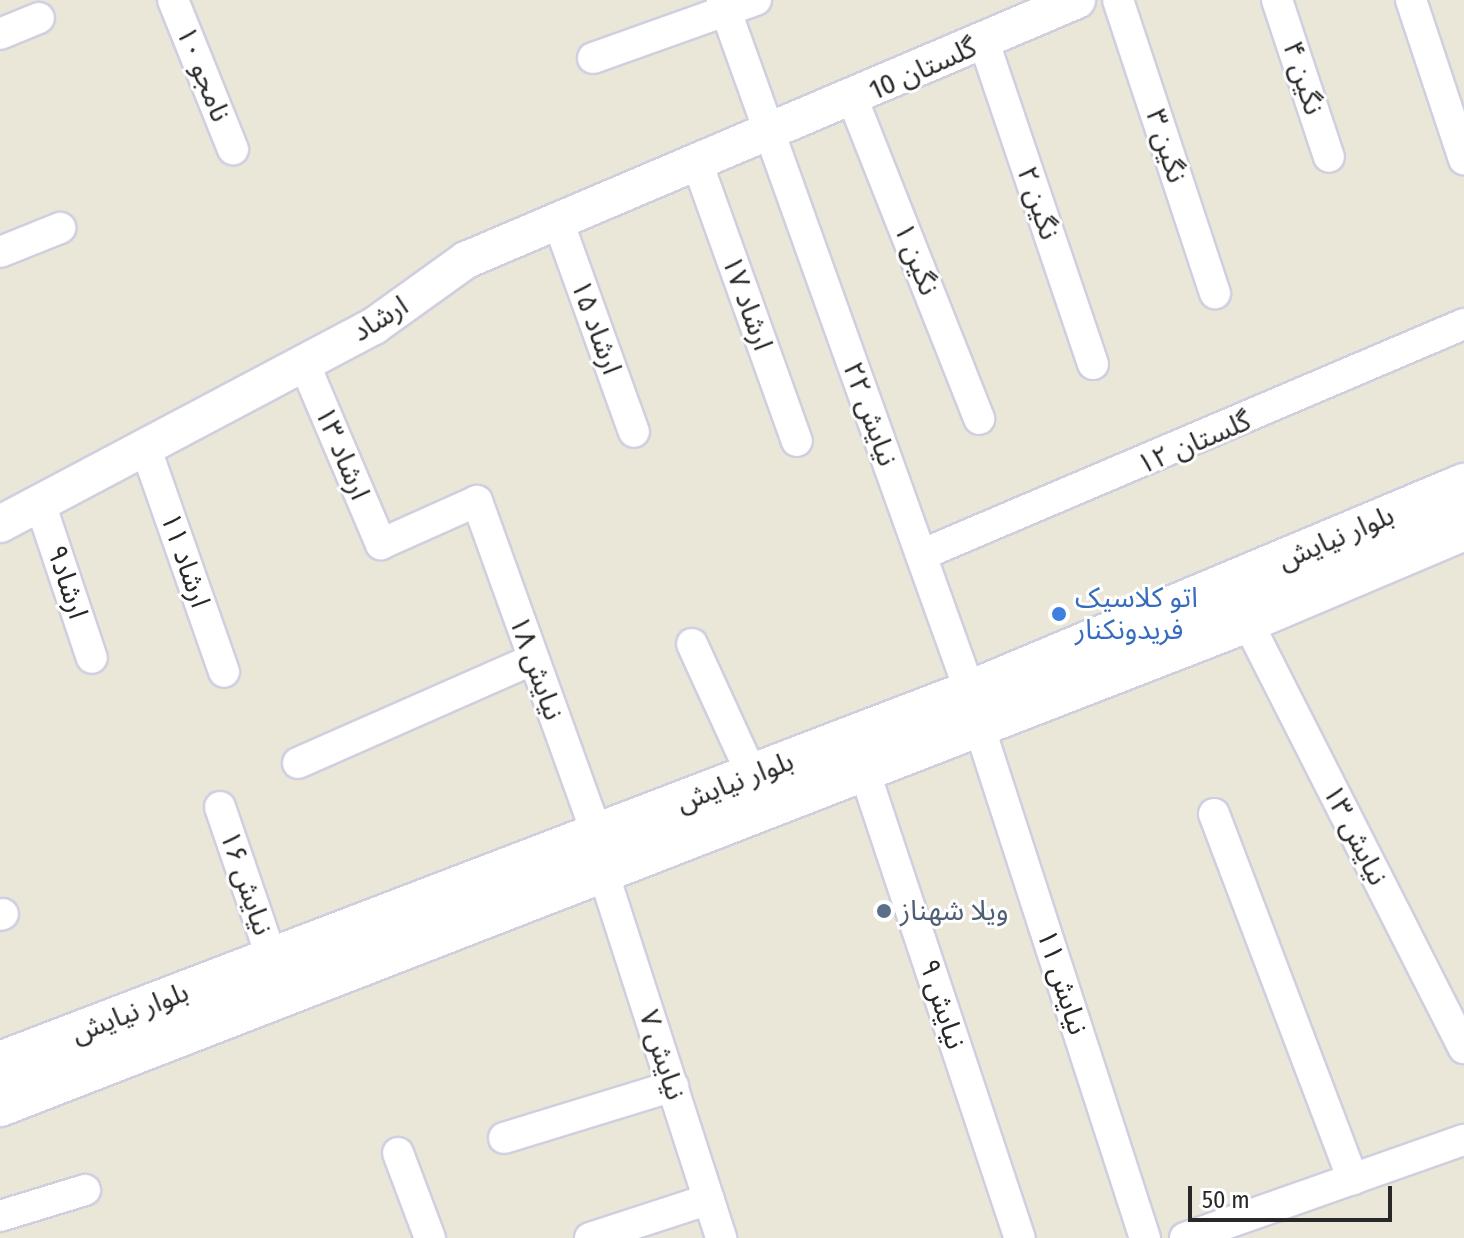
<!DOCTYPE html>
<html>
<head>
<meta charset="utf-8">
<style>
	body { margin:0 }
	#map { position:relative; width:1464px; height:1238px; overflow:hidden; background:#eae7d9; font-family:"Fira Sans Condensed","Noto Sans Arabic",sans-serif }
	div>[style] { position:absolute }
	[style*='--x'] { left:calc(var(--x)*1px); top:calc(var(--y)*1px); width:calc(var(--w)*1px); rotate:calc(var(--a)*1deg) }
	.roads { filter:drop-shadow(2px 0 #d0cfe0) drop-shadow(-2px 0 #d0cfe0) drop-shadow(0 2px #d0cfe0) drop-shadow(0 -2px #d0cfe0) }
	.minor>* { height:30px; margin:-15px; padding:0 15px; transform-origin:15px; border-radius:15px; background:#fff }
	.tertiary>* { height:36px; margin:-18px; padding:0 18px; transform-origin:18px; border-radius:18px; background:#fff }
	.secondary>* { height:42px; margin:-21px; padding:0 21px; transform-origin:21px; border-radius:21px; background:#fff }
	.dots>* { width:22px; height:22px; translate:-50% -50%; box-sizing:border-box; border:4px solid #fff; border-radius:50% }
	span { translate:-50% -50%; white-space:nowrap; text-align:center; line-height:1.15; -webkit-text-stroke:6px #fff; paint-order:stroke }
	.street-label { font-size:28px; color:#282828 }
	.shop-label { font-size:28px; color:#366cbe }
	.left { translate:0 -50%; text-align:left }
	.service-label { font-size:28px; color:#4e5e75 }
	.scale { position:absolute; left:1188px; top:1186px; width:204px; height:36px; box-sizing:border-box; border:4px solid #282828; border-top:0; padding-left:10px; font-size:24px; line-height:28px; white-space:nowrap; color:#282828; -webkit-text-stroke:6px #fff; paint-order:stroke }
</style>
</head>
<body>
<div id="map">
	<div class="roads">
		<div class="minor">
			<i style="--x:173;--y:0;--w:161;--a:68.1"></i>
			<i style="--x:722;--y:0;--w:735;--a:70.28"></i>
			<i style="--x:1118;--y:0;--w:309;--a:71.7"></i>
			<i style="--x:1277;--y:0;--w:165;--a:71.7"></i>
			<i style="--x:1411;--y:0;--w:168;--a:71.6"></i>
			<i style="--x:0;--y:34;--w:42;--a:-22.3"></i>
			<i style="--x:984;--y:42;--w:340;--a:71.3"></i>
			<i style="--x:593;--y:58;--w:173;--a:-19.6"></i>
			<i style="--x:853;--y:100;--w:343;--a:68.4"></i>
			<i style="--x:698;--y:165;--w:293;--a:70.3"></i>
			<i style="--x:558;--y:221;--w:224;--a:70.2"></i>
			<i style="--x:0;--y:252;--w:65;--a:-21.8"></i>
			<i style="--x:304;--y:363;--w:197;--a:67"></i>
			<i style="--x:381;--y:544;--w:105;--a:-24.1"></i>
			<i style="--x:477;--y:501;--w:355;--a:70.2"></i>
			<i style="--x:146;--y:449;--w:236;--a:70.7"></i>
			<i style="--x:41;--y:506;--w:160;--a:71.5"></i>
			<i style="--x:921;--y:555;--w:590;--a:-23.05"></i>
			<i style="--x:1247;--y:621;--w:479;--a:63.1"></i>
			<i style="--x:692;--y:644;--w:144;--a:65.4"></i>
			<i style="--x:979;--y:726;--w:538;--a:72.04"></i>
			<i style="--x:298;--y:763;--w:256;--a:-23.8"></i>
			<i style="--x:864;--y:770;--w:493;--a:71.6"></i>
			<i style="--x:220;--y:807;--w:161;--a:71.1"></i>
			<i style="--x:1214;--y:814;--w:391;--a:69.2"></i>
			<i style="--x:603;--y:872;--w:385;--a:72.1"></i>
			<i style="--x:0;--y:915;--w:3;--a:-18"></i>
			<i style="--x:504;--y:1138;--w:177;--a:-17.1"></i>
			<i style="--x:398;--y:1153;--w:91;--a:69.4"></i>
			<i style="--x:0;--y:1216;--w:89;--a:-17"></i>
			<i style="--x:590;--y:1238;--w:125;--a:-18.1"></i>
			<i style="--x:1185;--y:1238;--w:296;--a:-19.4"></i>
		</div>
		<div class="tertiary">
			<i style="--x:0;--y:524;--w:423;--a:-27.9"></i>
			<i style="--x:374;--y:326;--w:113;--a:-35.7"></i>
			<i style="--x:466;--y:260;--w:664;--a:-23.05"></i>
		</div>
		<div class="secondary">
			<i style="--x:0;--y:1063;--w:1039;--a:-20.93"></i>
			<i style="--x:970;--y:692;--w:536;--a:-22.74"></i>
			<i style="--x:0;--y:1105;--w:1338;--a:-21.21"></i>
			<i style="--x:1247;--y:621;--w:236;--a:-23"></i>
		</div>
	</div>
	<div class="dots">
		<i style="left:1059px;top:614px;background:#3f7fe0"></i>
		<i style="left:884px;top:911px;background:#5c6f8a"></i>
	</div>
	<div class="street-label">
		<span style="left:923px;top:69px;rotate:-24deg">گلستان 10</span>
		<span style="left:203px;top:74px;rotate:68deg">نامجو ۱۰</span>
		<span style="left:1303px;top:78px;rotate:72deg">نگین ۴</span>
		<span style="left:1166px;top:146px;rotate:72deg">نگین ۳</span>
		<span style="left:1038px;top:203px;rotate:71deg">نگین ۲</span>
		<span style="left:916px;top:259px;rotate:68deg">نگین ۱</span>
		<span style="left:747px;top:303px;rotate:70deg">ارشاد ۱۷</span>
		<span style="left:380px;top:319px;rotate:-32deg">ارشاد</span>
		<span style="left:596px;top:327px;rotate:70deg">ارشاد ۱۵</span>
		<span style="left:870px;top:414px;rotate:70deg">نیایش ۲۲</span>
		<span style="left:1194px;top:443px;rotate:-23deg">گلستان ۱۲</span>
		<span style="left:342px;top:453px;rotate:67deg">ارشاد ۱۳</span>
		<span style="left:1336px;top:538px;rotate:-23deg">بلوار نیایش</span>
		<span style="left:185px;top:560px;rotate:71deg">ارشاد ۱۱</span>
		<span style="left:67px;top:582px;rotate:72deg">ارشاد۹</span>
		<span style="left:536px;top:668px;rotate:70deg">نیایش ۱۸</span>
		<span style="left:735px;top:782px;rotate:-21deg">بلوار نیایش</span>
		<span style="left:1355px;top:835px;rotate:63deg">نیایش ۱۳</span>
		<span style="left:246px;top:883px;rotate:71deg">نیایش ۱۶</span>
		<span style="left:1062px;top:982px;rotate:72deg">نیایش ۱۱</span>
		<span style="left:942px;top:1004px;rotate:72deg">نیایش ۹</span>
		<span style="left:130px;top:1013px;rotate:-21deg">بلوار نیایش</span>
		<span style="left:662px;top:1055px;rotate:72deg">نیایش ۷</span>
	</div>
	<div class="shop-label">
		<span class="left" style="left:1075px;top:614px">اتو کلاسیک<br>فریدونکنار</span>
	</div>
	<div class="service-label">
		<span class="left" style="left:900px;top:911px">ویلا شهناز</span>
	</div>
	<div class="scale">50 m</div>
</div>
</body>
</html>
